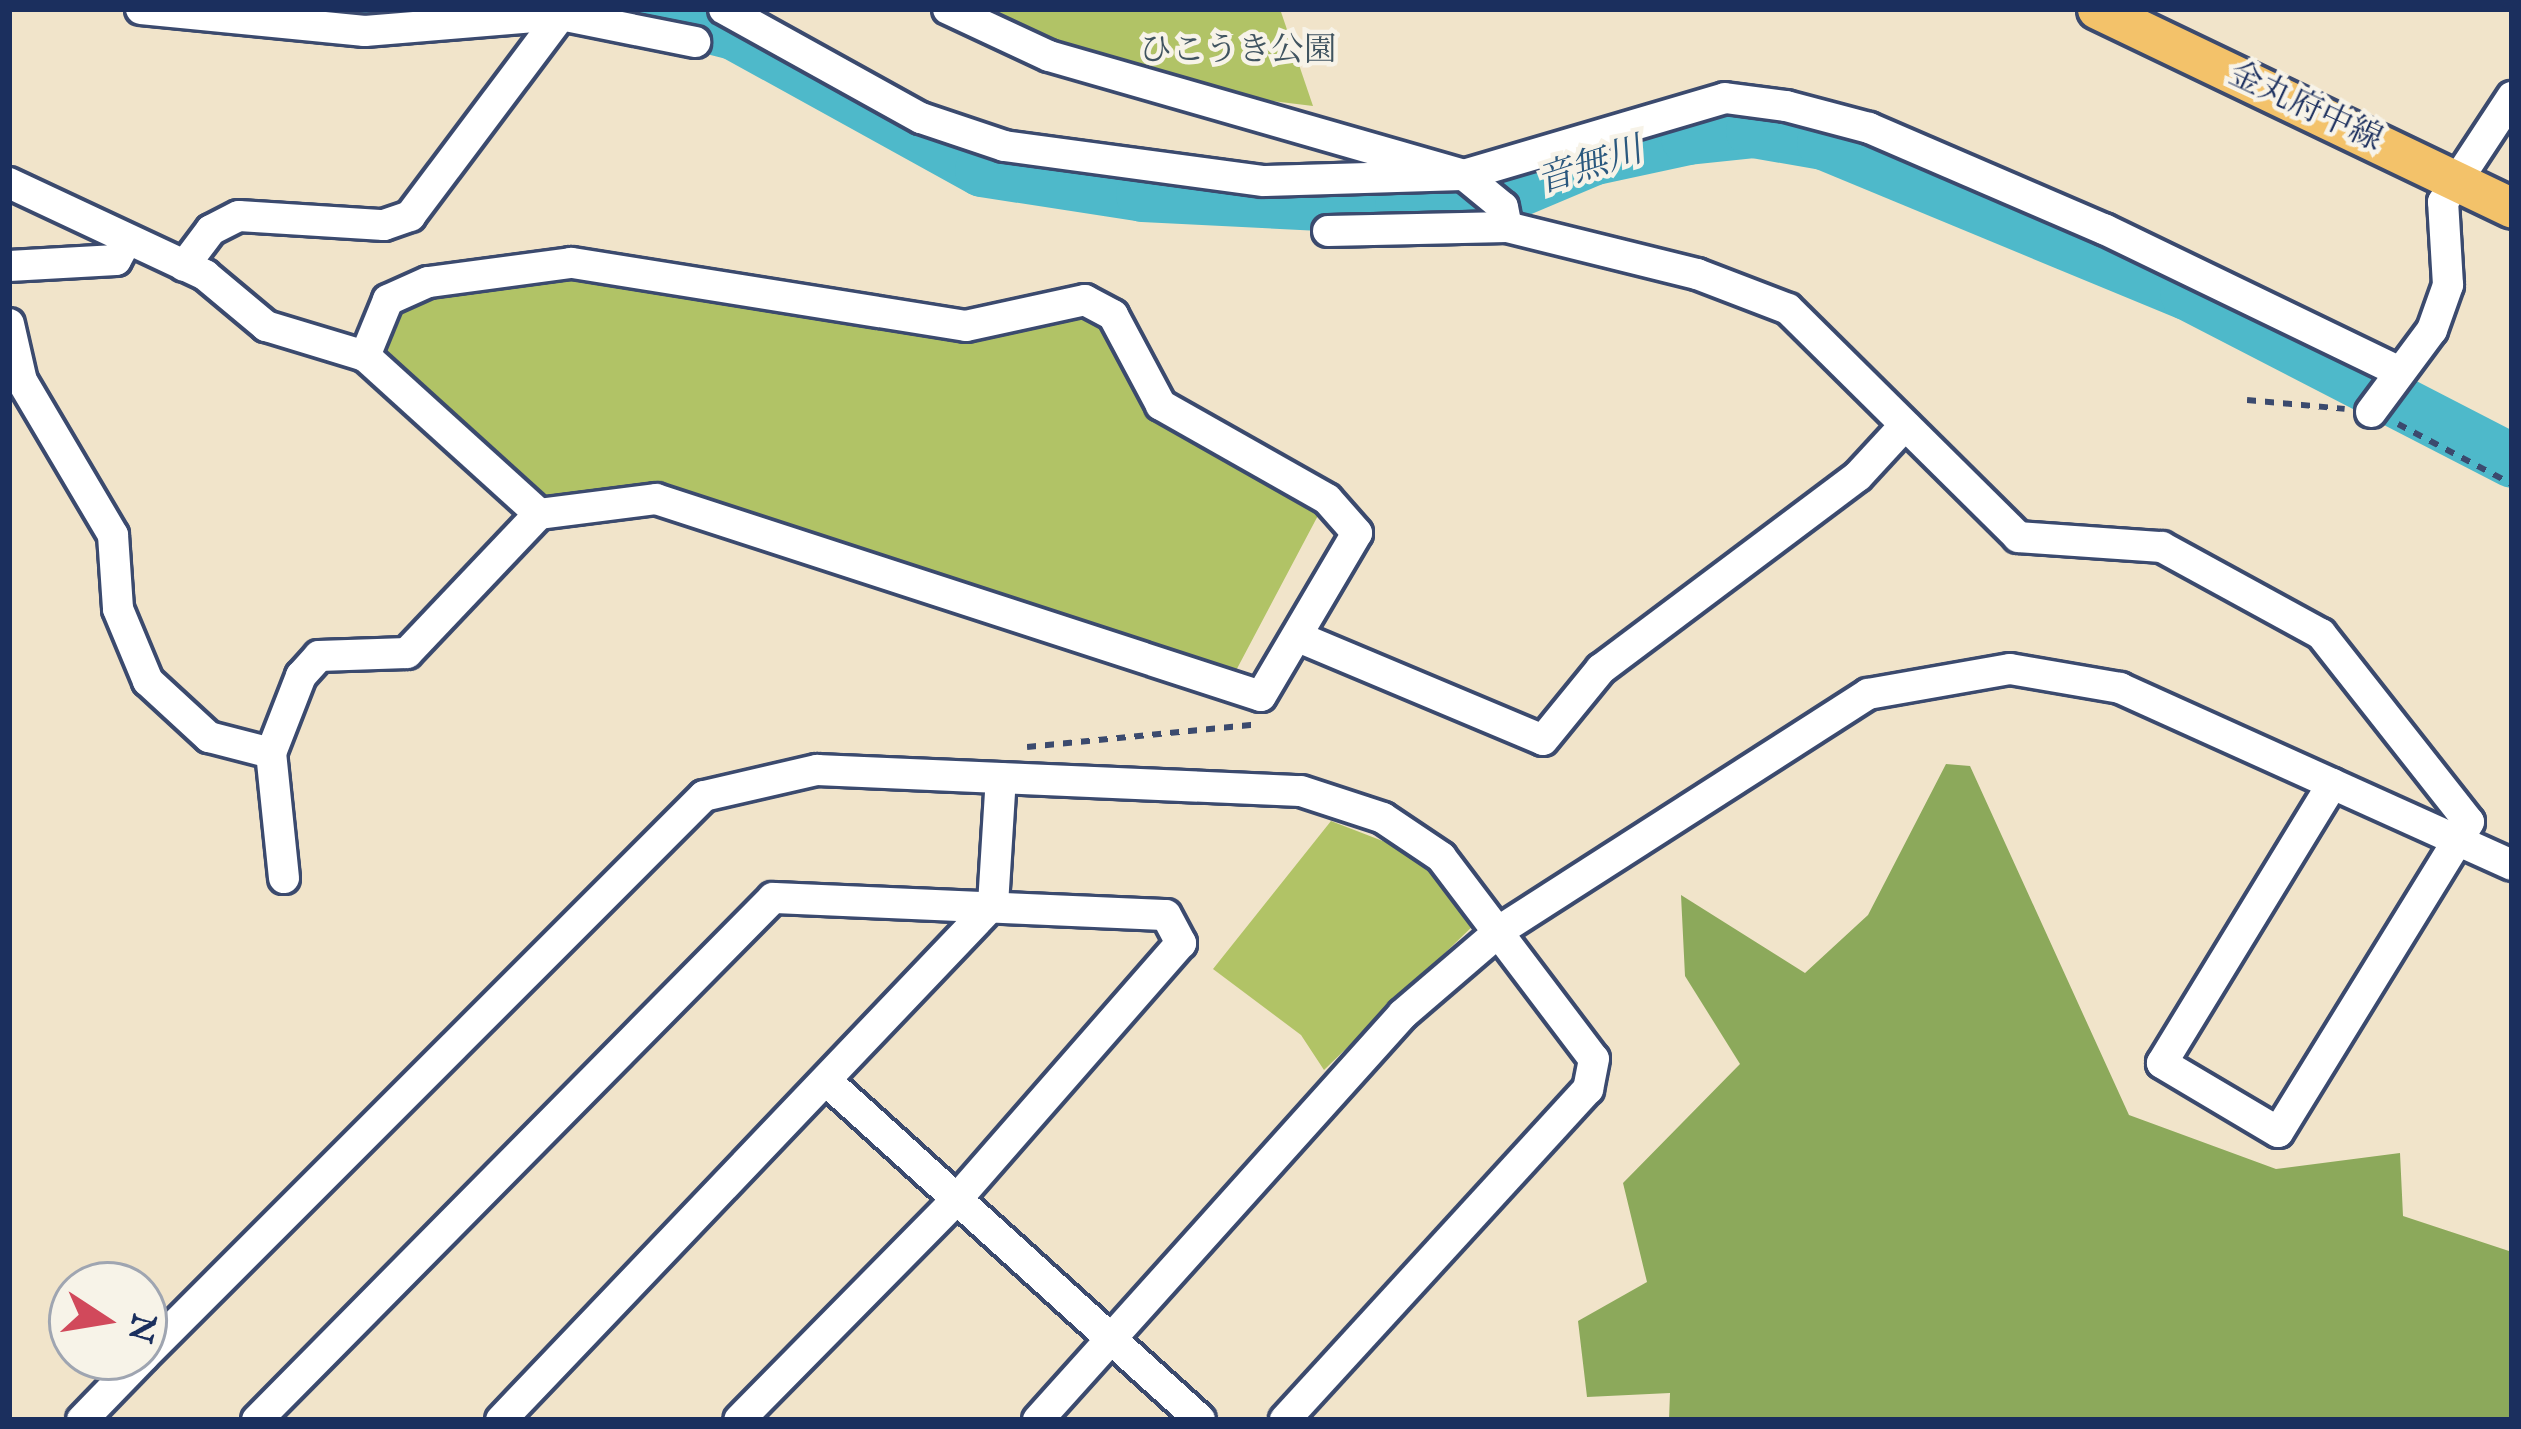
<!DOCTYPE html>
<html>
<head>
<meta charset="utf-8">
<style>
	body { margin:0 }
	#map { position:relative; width:2521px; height:1429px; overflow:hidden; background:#f1e4ca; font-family:"IM FELL English","Noto Serif JP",serif }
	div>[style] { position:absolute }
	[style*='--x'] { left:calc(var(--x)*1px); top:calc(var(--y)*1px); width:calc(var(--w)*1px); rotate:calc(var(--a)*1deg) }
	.green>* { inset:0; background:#b1c366 }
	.forest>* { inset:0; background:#8ca95b }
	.river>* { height:54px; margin:-27px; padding:0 27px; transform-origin:27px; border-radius:27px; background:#4eb9ca }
	.path>* { height:6px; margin-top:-3px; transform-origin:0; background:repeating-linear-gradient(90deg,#3b4a6e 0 9px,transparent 0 18px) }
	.roads { filter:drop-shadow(3px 0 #3b4a6e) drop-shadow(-3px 0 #3b4a6e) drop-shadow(0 3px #3b4a6e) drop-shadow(0 -3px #3b4a6e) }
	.minor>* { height:30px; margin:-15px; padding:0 15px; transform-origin:15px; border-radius:15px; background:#fff }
	.major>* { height:39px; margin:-19.5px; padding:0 19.5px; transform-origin:19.5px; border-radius:19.5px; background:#f3c26a }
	span { translate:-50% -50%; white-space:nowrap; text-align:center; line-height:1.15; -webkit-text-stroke:9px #f7f3e8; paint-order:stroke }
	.park-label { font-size:33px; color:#405460 }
	.street-label { font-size:33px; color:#1b2f5e }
	.water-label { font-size:36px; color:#2a587e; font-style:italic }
	.frame { position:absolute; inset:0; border:12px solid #1b2f5e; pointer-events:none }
	.north { position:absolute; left:48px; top:1261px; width:120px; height:120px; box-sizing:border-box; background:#f7f3e8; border:3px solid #9fa5b1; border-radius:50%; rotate:102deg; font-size:33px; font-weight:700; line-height:48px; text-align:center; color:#1b2f5e }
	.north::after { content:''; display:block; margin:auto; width:42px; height:54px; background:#d1495b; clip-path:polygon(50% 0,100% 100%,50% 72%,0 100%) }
</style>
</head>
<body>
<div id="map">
	<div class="green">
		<i style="clip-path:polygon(992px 9px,1280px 9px,1313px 106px,1230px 96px,1024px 34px)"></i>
		<i style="clip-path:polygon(572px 269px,978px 336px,1070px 307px,1107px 322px,1155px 410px,1322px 508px,1231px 680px,656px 488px,540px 502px,375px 352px,405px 298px)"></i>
		<i style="clip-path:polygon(1331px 821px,1419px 855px,1478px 921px,1324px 1070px,1301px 1035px,1213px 969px)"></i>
	</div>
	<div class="forest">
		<i style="clip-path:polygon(1946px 764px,1970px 766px,2129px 1115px,2276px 1169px,2400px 1153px,2403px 1216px,2512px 1252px,2512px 1420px,1669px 1420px,1670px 1393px,1587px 1397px,1578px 1321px,1647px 1282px,1623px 1183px,1740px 1064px,1685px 976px,1681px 895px,1805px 973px,1868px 915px)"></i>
	</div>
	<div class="river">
		<i style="--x:331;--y:9;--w:69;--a:0"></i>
		<i style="--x:639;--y:9;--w:98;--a:14.2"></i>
		<i style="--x:734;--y:33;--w:283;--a:28.9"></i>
		<i style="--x:982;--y:170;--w:163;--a:8.8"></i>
		<i style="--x:1143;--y:195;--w:259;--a:2.9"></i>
		<i style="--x:1402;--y:208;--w:113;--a:-8.1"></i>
		<i style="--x:1514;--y:192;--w:88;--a:-22.8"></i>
		<i style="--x:1595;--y:158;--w:95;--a:-12.1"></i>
		<i style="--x:1688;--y:138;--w:65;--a:-6.1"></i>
		<i style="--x:1753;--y:131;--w:72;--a:9.6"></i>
		<i style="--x:1824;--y:143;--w:393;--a:22.5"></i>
		<i style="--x:2187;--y:293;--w:366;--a:27.3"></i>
	</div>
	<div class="path">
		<i style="--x:2247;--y:400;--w:98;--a:5.2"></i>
		<i style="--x:2398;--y:424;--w:129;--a:27.8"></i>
		<i style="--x:1027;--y:747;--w:227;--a:-5.6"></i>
	</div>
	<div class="roads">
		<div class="minor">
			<i style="--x:141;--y:9;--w:225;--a:5.6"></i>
			<i style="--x:365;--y:31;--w:197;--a:-4.7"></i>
			<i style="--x:561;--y:15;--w:137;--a:11.4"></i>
			<i style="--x:724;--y:9;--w:225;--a:29"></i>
			<i style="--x:921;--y:118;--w:88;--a:18.6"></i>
			<i style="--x:1004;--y:146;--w:262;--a:7.7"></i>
			<i style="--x:1264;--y:181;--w:200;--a:-1.7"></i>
			<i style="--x:1464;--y:175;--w:272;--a:-16.4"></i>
			<i style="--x:1725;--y:98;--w:62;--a:7.5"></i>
			<i style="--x:1786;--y:106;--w:86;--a:14.8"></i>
			<i style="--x:1869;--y:128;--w:256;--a:23.3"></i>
			<i style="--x:2104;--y:229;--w:324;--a:25.8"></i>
			<i style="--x:948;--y:9;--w:111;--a:25"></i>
			<i style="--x:1049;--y:56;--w:432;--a:16"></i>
			<i style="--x:1464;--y:175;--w:50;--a:39.4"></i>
			<i style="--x:1503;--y:207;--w:20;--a:79"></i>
			<i style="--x:9;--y:183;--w:217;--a:25.1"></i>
			<i style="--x:205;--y:275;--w:80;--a:39.9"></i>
			<i style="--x:266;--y:326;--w:103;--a:16.9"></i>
			<i style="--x:365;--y:356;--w:235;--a:42.2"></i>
			<i style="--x:1328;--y:231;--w:179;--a:-1.3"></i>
			<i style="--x:1507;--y:227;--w:196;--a:13.9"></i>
			<i style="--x:1697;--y:274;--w:97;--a:21"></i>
			<i style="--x:1788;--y:309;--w:324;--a:44.7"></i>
			<i style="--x:2018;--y:537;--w:144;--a:4"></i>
			<i style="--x:2162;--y:547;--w:181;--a:28.7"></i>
			<i style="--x:2321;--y:634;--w:239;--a:51.8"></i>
			<i style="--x:2469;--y:822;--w:364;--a:121.6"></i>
			<i style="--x:2278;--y:1132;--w:135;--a:-149.3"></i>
			<i style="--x:2162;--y:1063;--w:327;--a:-58.6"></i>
			<i style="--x:9;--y:266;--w:107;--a:-3.2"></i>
			<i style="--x:116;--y:260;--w:19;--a:-62"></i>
			<i style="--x:184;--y:266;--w:45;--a:-53.1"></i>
			<i style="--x:211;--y:230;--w:31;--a:-27"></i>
			<i style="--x:239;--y:216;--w:145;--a:3.6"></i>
			<i style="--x:384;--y:225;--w:28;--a:-19"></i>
			<i style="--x:410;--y:216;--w:251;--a:-53.1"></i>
			<i style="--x:9;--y:324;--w:58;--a:77.2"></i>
			<i style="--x:22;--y:381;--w:179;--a:59.4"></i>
			<i style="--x:113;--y:535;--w:74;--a:86.1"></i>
			<i style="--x:118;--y:609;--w:78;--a:67.4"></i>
			<i style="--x:148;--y:681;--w:83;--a:42.6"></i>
			<i style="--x:209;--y:737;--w:64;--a:14.5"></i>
			<i style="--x:2371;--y:412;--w:102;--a:-53.4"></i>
			<i style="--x:2432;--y:330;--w:48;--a:-70.4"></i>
			<i style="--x:2448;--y:285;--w:83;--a:-93.4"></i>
			<i style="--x:2443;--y:202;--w:126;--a:-56.7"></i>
			<i style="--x:1303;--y:639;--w:260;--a:22.8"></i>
			<i style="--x:1543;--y:740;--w:92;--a:-50.8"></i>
			<i style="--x:1601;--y:669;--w:321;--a:-36.9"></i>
			<i style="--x:1858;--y:476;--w:69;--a:-47.3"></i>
			<i style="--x:284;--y:878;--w:126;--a:-95.9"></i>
			<i style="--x:271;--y:753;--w:83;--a:-68.7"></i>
			<i style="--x:301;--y:676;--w:27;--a:-48"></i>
			<i style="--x:319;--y:656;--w:88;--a:-2"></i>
			<i style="--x:407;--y:653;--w:192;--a:-46.5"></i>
			<i style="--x:539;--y:514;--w:118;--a:-7.3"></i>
			<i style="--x:656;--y:499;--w:636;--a:18.04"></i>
			<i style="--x:1261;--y:696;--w:189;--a:-59.5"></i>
			<i style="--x:1357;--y:533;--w:45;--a:-131.4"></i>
			<i style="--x:1327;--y:499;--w:191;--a:-150.5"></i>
			<i style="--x:1161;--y:405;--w:102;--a:-118.1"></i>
			<i style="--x:1113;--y:315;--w:32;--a:-152"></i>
			<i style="--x:1085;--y:300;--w:122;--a:167.7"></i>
			<i style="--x:966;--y:326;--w:400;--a:-170.9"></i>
			<i style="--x:571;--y:263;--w:144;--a:172.4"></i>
			<i style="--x:428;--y:282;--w:44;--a:155.8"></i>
			<i style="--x:388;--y:300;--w:61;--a:112.3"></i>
			<i style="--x:831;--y:1085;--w:498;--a:42.2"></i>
			<i style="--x:144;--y:1356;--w:792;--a:-45"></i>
			<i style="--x:704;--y:796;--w:116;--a:-13"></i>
			<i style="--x:817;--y:770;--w:484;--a:2.5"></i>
			<i style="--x:1301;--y:791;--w:86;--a:18.2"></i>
			<i style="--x:1383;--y:818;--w:70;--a:33.9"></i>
			<i style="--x:1441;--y:857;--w:253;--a:52.9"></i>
			<i style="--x:1594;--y:1059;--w:31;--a:101"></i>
			<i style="--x:1588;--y:1089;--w:449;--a:132.5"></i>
			<i style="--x:82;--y:1420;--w:88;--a:-45.9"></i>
			<i style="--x:257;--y:1420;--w:734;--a:-45.33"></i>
			<i style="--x:773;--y:898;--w:393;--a:2.5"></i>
			<i style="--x:1166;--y:915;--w:32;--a:62"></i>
			<i style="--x:1181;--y:943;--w:340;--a:131.2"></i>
			<i style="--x:957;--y:1199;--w:310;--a:134.6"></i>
			<i style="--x:501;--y:1420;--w:713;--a:-46.36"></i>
			<i style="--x:993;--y:904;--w:126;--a:-86.4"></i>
			<i style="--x:1038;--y:1420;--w:546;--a:-48.04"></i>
			<i style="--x:1403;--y:1014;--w:130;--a:-40.6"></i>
			<i style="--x:1502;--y:929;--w:435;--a:-32.7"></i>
			<i style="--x:1868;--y:694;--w:144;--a:-10"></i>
			<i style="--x:2010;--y:669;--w:112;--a:9.8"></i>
			<i style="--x:2120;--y:688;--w:430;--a:24.3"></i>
		</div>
		<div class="major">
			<i style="--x:2097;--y:9;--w:460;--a:25.6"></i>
		</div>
	</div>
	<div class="park-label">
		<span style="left:1238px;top:52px">ひこうき公園</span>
	</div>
	<div class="street-label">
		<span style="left:2305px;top:108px;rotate:25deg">金丸府中線</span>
	</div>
	<div class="water-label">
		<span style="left:1590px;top:167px;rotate:-18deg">音無川</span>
	</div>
	<div class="frame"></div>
	<div class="north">N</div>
</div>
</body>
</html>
